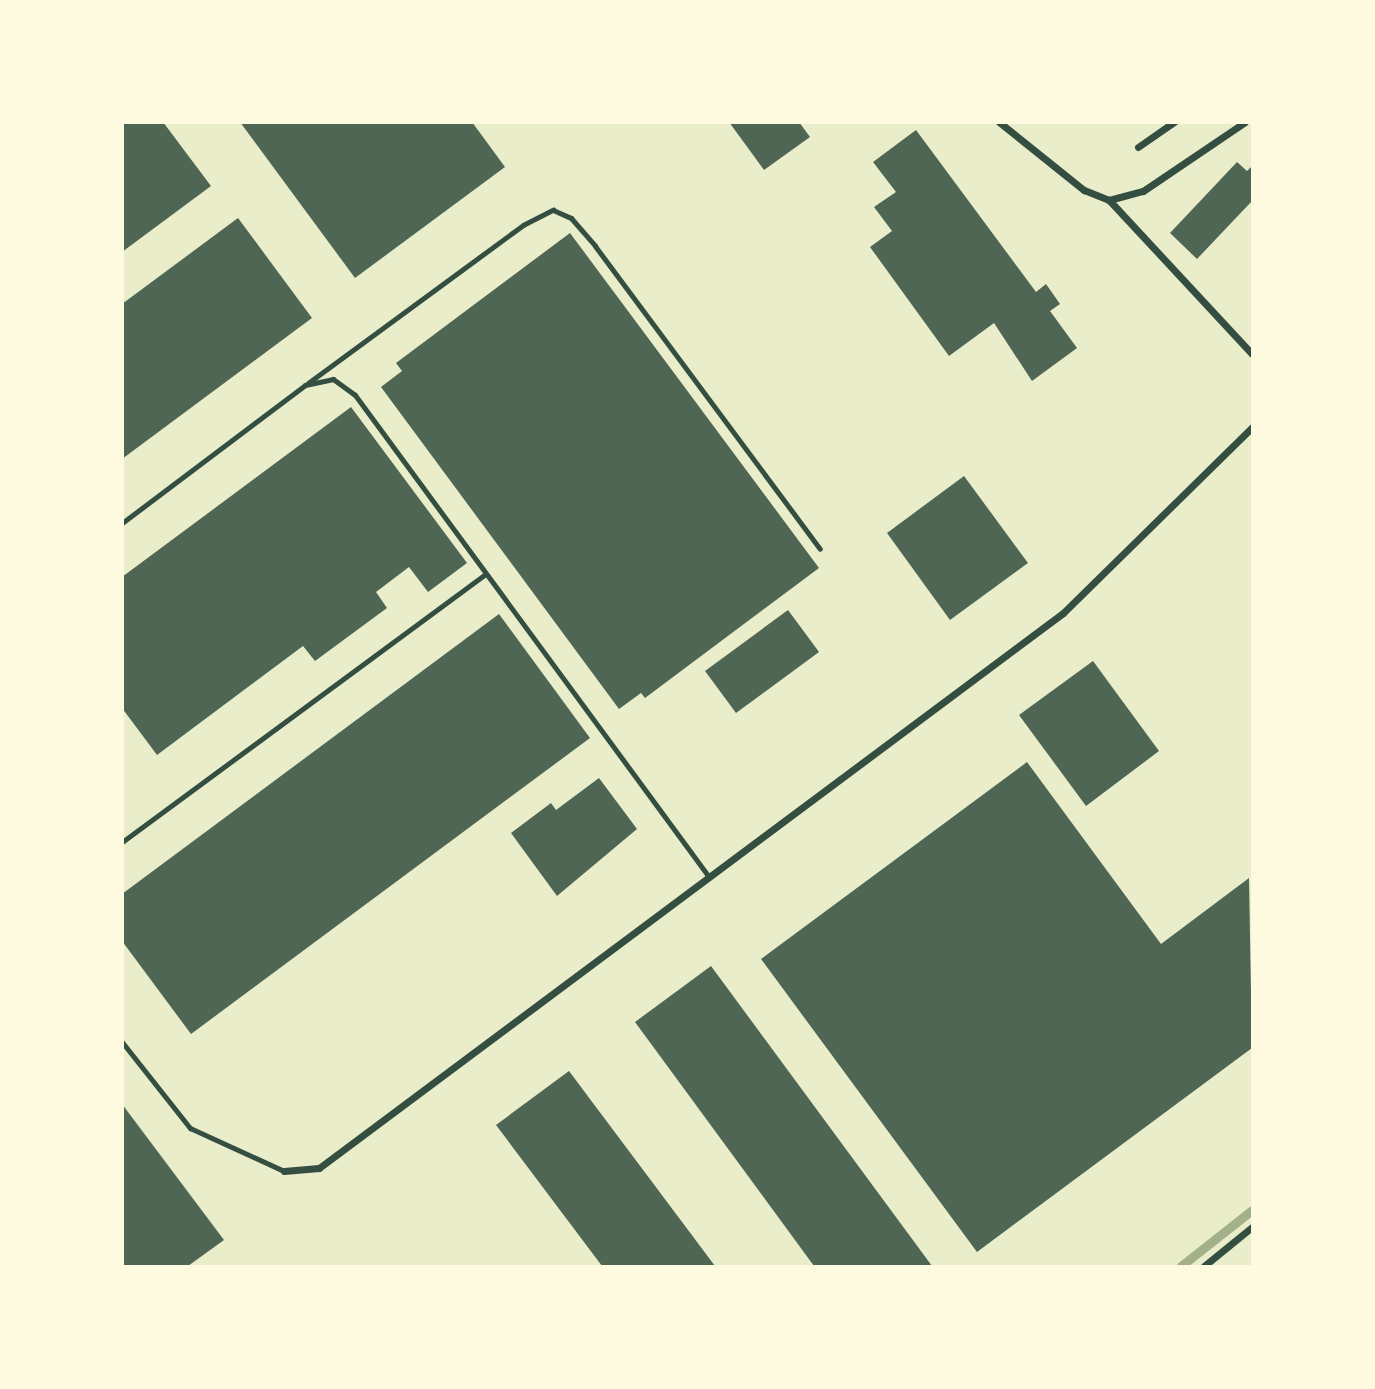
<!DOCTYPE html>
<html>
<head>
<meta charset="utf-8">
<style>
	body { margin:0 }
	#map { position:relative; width:1375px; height:1389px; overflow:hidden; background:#e9edc9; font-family:Commissioner,sans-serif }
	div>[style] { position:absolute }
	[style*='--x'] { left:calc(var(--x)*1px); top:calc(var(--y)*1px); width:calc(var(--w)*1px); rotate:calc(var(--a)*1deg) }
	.stream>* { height:9px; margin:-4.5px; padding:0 4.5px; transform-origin:4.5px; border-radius:4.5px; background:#a3b18a }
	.building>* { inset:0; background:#4f6655 }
	.service>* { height:5px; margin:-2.5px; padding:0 2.5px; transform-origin:2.5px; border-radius:2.5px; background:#344e41 }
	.minor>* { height:7px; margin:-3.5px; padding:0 3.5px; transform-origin:3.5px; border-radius:3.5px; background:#344e41 }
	span { translate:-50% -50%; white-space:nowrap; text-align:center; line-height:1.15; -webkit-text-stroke:7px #fefae0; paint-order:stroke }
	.frame { position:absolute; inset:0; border:124px solid #fefae0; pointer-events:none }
</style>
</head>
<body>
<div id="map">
	<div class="stream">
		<i style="--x:1181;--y:1266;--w:90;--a:-38.3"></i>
	</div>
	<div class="building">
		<i style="clip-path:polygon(122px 122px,163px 122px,211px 186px,122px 252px)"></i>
		<i style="clip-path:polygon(240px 122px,472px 122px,505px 167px,355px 278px)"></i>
		<i style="clip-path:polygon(729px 122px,799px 122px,810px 137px,764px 170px)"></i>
		<i style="clip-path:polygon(916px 130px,1036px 292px,1046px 284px,1060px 304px,1050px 311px,1077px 348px,1032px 381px,994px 323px,949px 356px,870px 247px,892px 231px,874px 207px,896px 192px,873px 162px)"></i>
		<i style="clip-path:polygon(1237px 162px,1247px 171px,1252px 166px,1252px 201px,1197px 259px,1170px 233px)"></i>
		<i style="clip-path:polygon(238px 218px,312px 318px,122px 459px,122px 304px)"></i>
		<i style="clip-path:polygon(570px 233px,819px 568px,645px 698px,641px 693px,619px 709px,381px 387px,402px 371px,396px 363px)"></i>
		<i style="clip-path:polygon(351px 407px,467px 563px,428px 592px,409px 567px,376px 592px,387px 608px,315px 661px,303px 646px,157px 755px,122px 708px,122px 577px)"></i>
		<i style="clip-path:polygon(964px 476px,1028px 563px,950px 620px,887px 533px)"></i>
		<i style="clip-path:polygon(788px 610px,819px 652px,736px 713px,705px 671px)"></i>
		<i style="clip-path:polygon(499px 614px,590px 738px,191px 1034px,122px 941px,122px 894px)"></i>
		<i style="clip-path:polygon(1093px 661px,1159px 751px,1086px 806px,1019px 715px)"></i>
		<i style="clip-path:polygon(1027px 762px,1161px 944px,1249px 878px,1252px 1048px,977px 1252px,761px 959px)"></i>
		<i style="clip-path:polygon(599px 778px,637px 829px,557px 896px,511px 833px,551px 803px,556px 810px)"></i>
		<i style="clip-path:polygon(711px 966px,932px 1266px,814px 1266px,635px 1022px)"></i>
		<i style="clip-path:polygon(569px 1071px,715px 1266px,602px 1266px,496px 1125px)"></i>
		<i style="clip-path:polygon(122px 1104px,224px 1240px,188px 1266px,122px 1266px)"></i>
	</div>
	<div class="service">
		<i style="--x:308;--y:383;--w:267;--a:-36.3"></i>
		<i style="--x:523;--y:225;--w:34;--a:-27"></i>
		<i style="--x:553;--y:210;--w:20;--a:24"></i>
		<i style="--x:571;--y:218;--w:37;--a:49"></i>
		<i style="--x:595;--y:246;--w:377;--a:53.4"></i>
		<i style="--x:122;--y:523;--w:229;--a:-37"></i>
		<i style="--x:305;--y:385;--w:29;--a:-12"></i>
		<i style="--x:333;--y:379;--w:27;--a:36"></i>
		<i style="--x:355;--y:395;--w:598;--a:53.7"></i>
		<i style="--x:122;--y:842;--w:452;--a:-36.4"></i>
		<i style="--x:122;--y:1042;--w:110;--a:51.7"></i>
		<i style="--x:190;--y:1128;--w:103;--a:24.6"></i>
	</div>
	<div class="minor">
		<i style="--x:999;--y:122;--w:109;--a:38.7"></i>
		<i style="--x:1084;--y:190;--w:27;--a:22"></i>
		<i style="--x:1109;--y:200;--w:35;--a:-15"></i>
		<i style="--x:1143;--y:191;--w:123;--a:-34.1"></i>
		<i style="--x:1138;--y:147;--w:44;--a:-34.8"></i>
		<i style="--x:1109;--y:200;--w:210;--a:47.1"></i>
		<i style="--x:284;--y:1171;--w:35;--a:-5"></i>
		<i style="--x:319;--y:1168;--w:928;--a:-36.72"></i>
		<i style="--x:1063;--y:613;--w:265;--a:-44.5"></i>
		<i style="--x:1204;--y:1266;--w:62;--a:-39.1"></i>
	</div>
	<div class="frame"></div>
</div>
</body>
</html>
